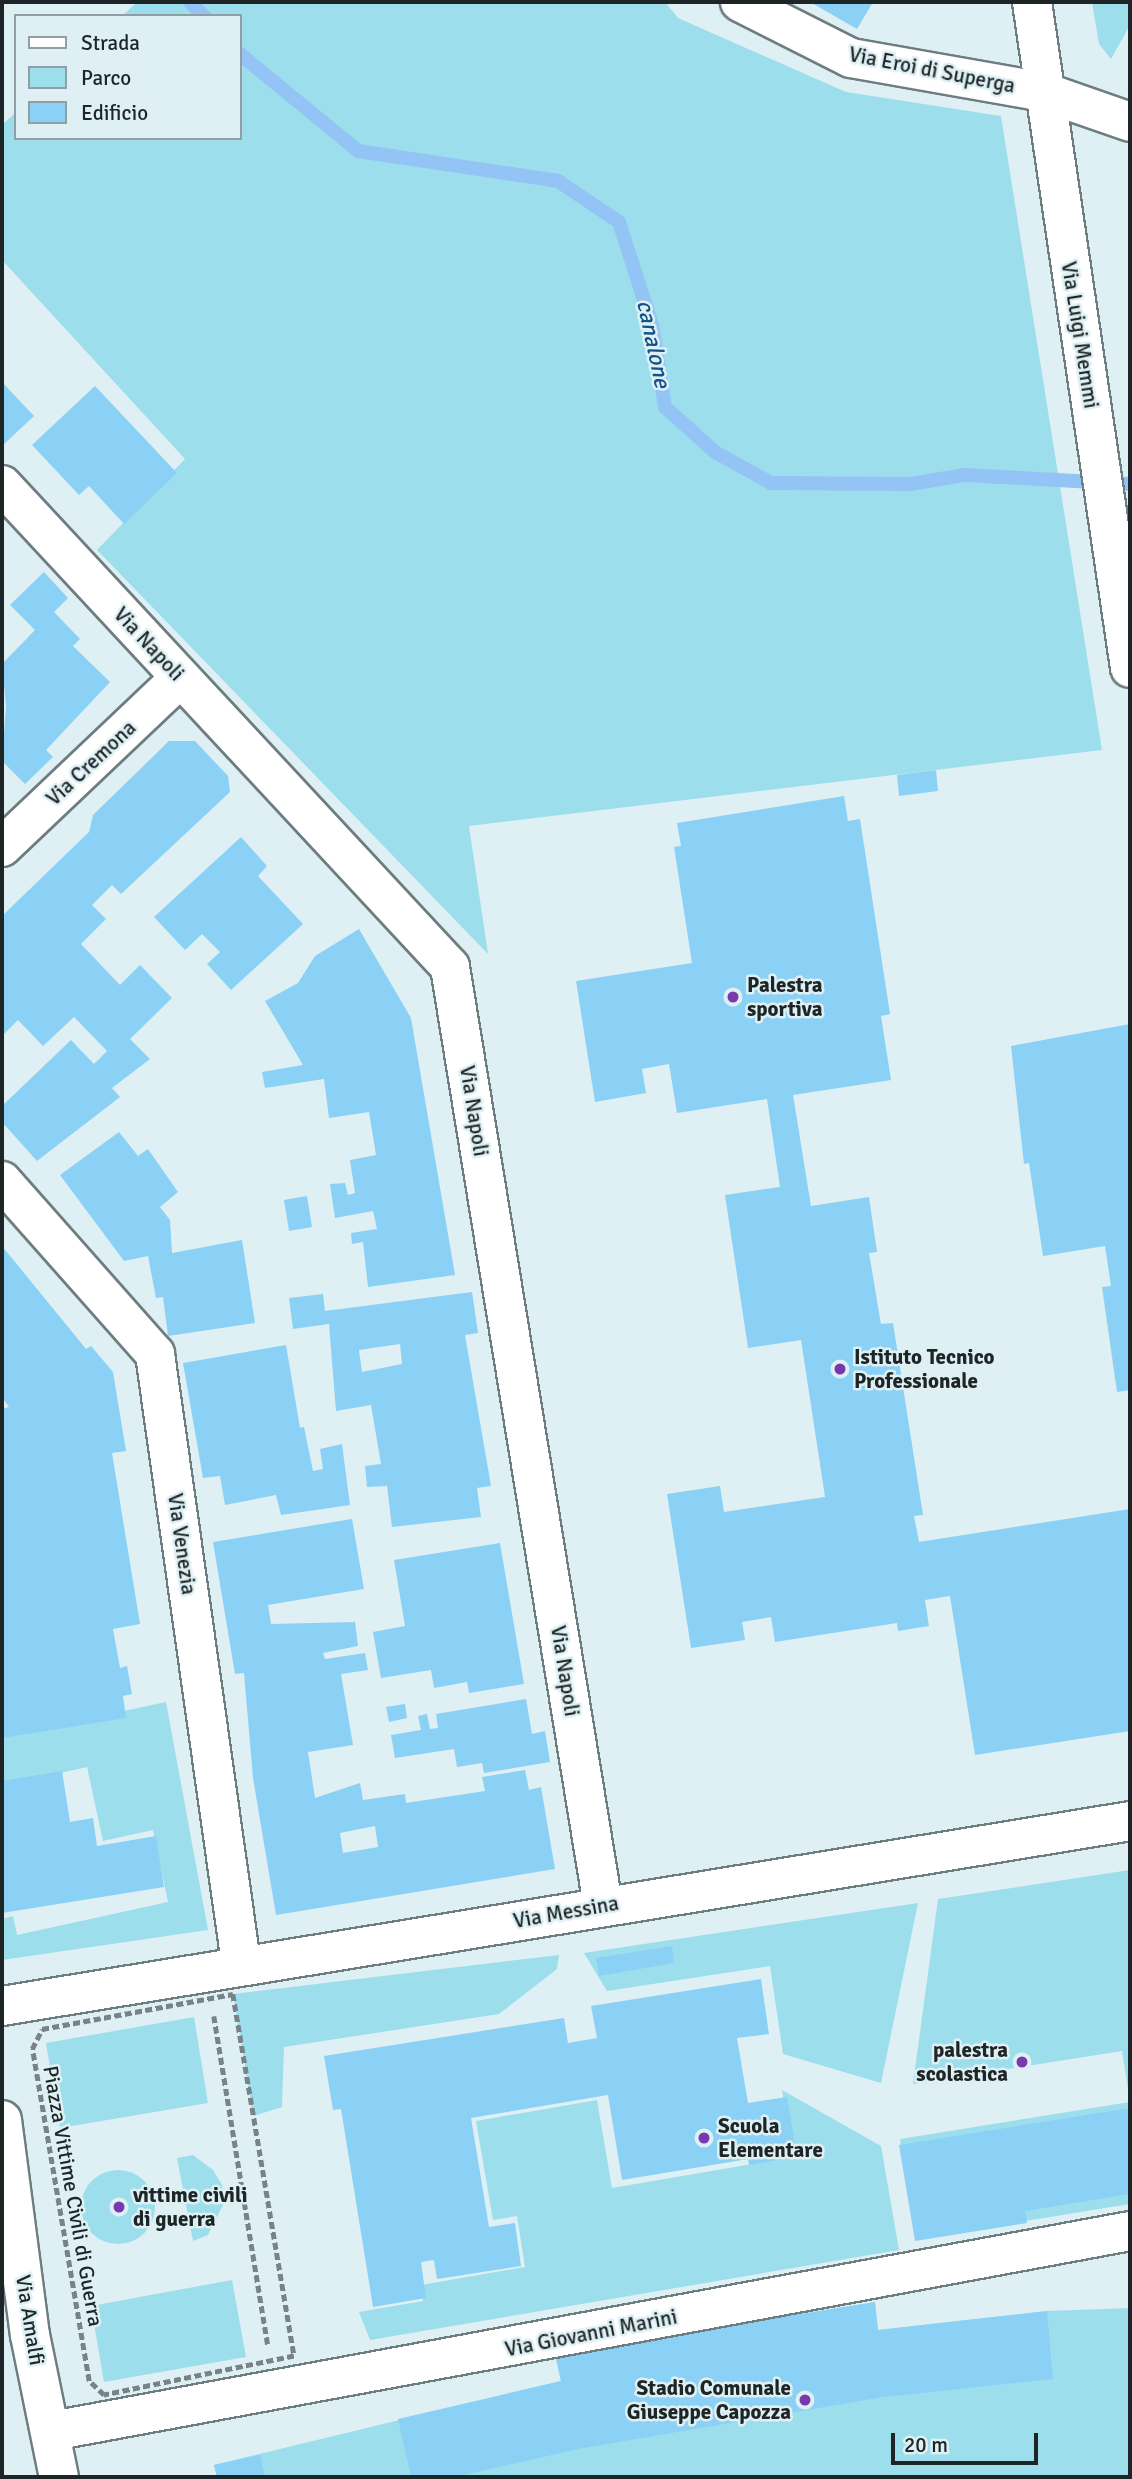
<!DOCTYPE html>
<html>
<head>
<meta charset="utf-8">
<style>
	body { margin:0 }
	#map { position:relative; width:1132px; height:2479px; overflow:hidden; background:#def0f4; font-family:Signika,sans-serif }
	div>[style] { position:absolute }
	[style*='--x'] { left:calc(var(--x)*1px); top:calc(var(--y)*1px); width:calc(var(--w)*1px); rotate:calc(var(--a)*1deg) }
	.green>* { inset:0; background:#9ddeec }
	.round { border-radius:50% }
	.stream>* { height:14px; margin:-7px; padding:0 7px; transform-origin:7px; border-radius:7px; background:#94c4f5 }
	.building>* { inset:0; background:#8bd1f5 }
	.path>* { height:4.5px; margin-top:-2.25px; transform-origin:0; background:repeating-linear-gradient(90deg,#778386 0 7px,transparent 0 10.5px) }
	.roads { filter:drop-shadow(2px 0 #6d7d80) drop-shadow(-2px 0 #6d7d80) drop-shadow(0 2px #6d7d80) drop-shadow(0 -2px #6d7d80) }
	.street>* { height:38px; margin:-19px; padding:0 19px; transform-origin:19px; border-radius:19px; background:#fff }
	.secondary>* { height:38px; margin:-19px; padding:0 19px; transform-origin:19px; border-radius:19px; background:#fff }
	.dots>* { width:19px; height:19px; translate:-50% -50%; box-sizing:border-box; border:4px solid #def0f4; border-radius:50% }
	span { translate:-50% -50%; white-space:nowrap; text-align:center; line-height:1.15; -webkit-text-stroke:5px #def0f4; paint-order:stroke }
	.street-label { font-size:21px; color:#1e2526 }
	.poi-label { font-size:21px; color:#1e2526; font-weight:700 }
	.left { translate:0 -50%; text-align:left }
	.right { translate:-100% -50%; text-align:right }
	.water-label { font-size:23px; color:#11528a; font-style:italic }
	.frame { position:absolute; inset:0; border:4px solid #1e2526; pointer-events:none }
	.legend { position:absolute; left:14px; top:14px; width:228px; height:126px; box-sizing:border-box; background:#def0f4; border:2px solid #919fa2; margin:0; padding:9px 12px; list-style:none; font-size:21px; color:#1e2526 }
	.legend li { display:flex; align-items:center; gap:14px; height:35px }
	.legend b { width:35px; border:2px solid #919fa2 }
	.scale { position:absolute; left:891px; top:2433px; width:147px; height:32px; box-sizing:border-box; border:4px solid #1e2526; border-top:0; padding-left:9px; font-size:21px; line-height:24px; white-space:nowrap; color:#1e2526; -webkit-text-stroke:5px #def0f4; paint-order:stroke }
</style>
</head>
<body>
<div id="map">
	<div class="green">
		<i style="clip-path:polygon(137px 2px,665px 2px,678px 18px,846px 92px,1001px 116px,1102px 750px,469px 826px,488px 954px,97px 550px,185px 459px,2px 260px,2px 125px,16px 112px,16px 138px,240px 138px,240px 16px,122px 16px)"></i>
		<i style="clip-path:polygon(1092px 2px,1130px 2px,1130px 25px,1111px 59px,1099px 44px)"></i>
		<i style="clip-path:polygon(166px 1702px,208px 1930px,2px 1960px,2px 1919px,13px 1916px,17px 1935px,168px 1902px,153px 1830px,103px 1841px,87px 1767px,2px 1786px,2px 1737px)"></i>
		<i style="clip-path:polygon(1130px 1870px,1130px 2204px,915px 2239px,900px 2139px,1130px 2102px,1122px 2051px,913px 2084px,938px 1899px)"></i>
		<i style="clip-path:polygon(918px 1903px,881px 2083px,783px 2054px,770px 1966px,607px 1991px,584px 1953px)"></i>
		<i style="clip-path:polygon(559px 1955px,557px 1969px,499px 2014px,284px 2047px,282px 2107px,253px 2116px,233px 1994px)"></i>
		<i style="clip-path:polygon(194px 2017px,208px 2103px,60px 2128px,46px 2043px)"></i>
		<i style="clip-path:polygon(782px 2090px,881px 2146px,899px 2250px,370px 2340px,359px 2312px,423px 2301px,421px 2285px,525px 2267px,517px 2216px,493px 2220px,476px 2121px,597px 2100px,612px 2188px,793px 2157px)"></i>
		<i style="clip-path:polygon(193px 2155px,213px 2170px,222px 2185px,223px 2205px,208px 2235px,193px 2241px,177px 2158px)"></i>
		<i class="round" style="left:81px;top:2170px;width:74px;height:74px"></i>
		<i style="clip-path:polygon(232px 2280px,246px 2357px,104px 2382px,91px 2306px)"></i>
		<i style="clip-path:polygon(875px 2302px,878px 2330px,1047px 2311px,1130px 2308px,1130px 2477px,217px 2477px,214px 2465px,561px 2381px,555px 2354px)"></i>
	</div>
	<div class="stream">
		<i style="--x:190;--y:2;--w:20;--a:45"></i>
		<i style="--x:240;--y:54;--w:153;--a:39.4"></i>
		<i style="--x:358;--y:151;--w:202;--a:8.5"></i>
		<i style="--x:558;--y:181;--w:73;--a:33.9"></i>
		<i style="--x:619;--y:222;--w:108;--a:72.2"></i>
		<i style="--x:652;--y:325;--w:83;--a:81"></i>
		<i style="--x:665;--y:407;--w:67;--a:42"></i>
		<i style="--x:715;--y:452;--w:64;--a:29"></i>
		<i style="--x:771;--y:483;--w:139;--a:0.4"></i>
		<i style="--x:910;--y:484;--w:56;--a:-9.3"></i>
		<i style="--x:965;--y:475;--w:165;--a:3.1"></i>
	</div>
	<div class="building">
		<i style="clip-path:polygon(810px 2px,873px 2px,857px 29px)"></i>
		<i style="clip-path:polygon(2px 382px,34px 416px,2px 446px)"></i>
		<i style="clip-path:polygon(95px 386px,177px 473px,124px 524px,89px 486px,79px 495px,32px 445px)"></i>
		<i style="clip-path:polygon(44px 572px,68px 598px,54px 612px,80px 639px,73px 646px,110px 682px,46px 750px,53px 757px,25px 784px,2px 761px,6px 706px,2px 664px,35px 630px,10px 605px)"></i>
		<i style="clip-path:polygon(169px 741px,195px 741px,228px 776px,230px 792px,121px 894px,112px 885px,92px 905px,106px 919px,81px 944px,120px 985px,140px 965px,172px 998px,130px 1039px,150px 1059px,112px 1088px,120px 1097px,37px 1161px,2px 1122px,2px 1106px,71px 1040px,94px 1064px,107px 1051px,74px 1017px,43px 1046px,18px 1020px,2px 1036px,2px 916px,89px 832px,93px 815px)"></i>
		<i style="clip-path:polygon(936px 770px,938px 791px,899px 796px,897px 775px)"></i>
		<i style="clip-path:polygon(844px 796px,848px 821px,860px 819px,890px 1014px,881px 1016px,891px 1080px,793px 1095px,811px 1206px,869px 1197px,877px 1252px,869px 1253px,881px 1324px,893px 1323px,923px 1515px,914px 1516px,919px 1542px,1130px 1509px,1130px 1731px,975px 1755px,950px 1596px,925px 1600px,929px 1626px,898px 1631px,897px 1623px,775px 1642px,771px 1617px,742px 1622px,745px 1640px,691px 1648px,667px 1494px,720px 1486px,724px 1512px,825px 1497px,801px 1340px,748px 1348px,725px 1195px,780px 1187px,767px 1099px,677px 1113px,669px 1064px,642px 1069px,646px 1093px,595px 1102px,576px 981px,692px 963px,674px 847px,681px 846px,677px 823px)"></i>
		<i style="clip-path:polygon(241px 837px,267px 866px,258px 876px,303px 924px,231px 990px,207px 964px,220px 952px,202px 934px,185px 950px,154px 917px)"></i>
		<i style="clip-path:polygon(359px 929px,411px 1018px,455px 1275px,368px 1287px,363px 1242px,352px 1244px,351px 1233px,377px 1229px,373px 1211px,335px 1218px,330px 1184px,345px 1183px,348px 1195px,355px 1193px,350px 1160px,376px 1155px,369px 1112px,329px 1118px,324px 1079px,265px 1088px,262px 1072px,303px 1065px,265px 1001px,298px 983px,315px 956px)"></i>
		<i style="clip-path:polygon(1130px 1024px,1130px 1390px,1117px 1392px,1102px 1287px,1111px 1286px,1105px 1246px,1043px 1256px,1029px 1163px,1024px 1164px,1011px 1046px)"></i>
		<i style="clip-path:polygon(119px 1132px,138px 1156px,148px 1149px,178px 1192px,160px 1207px,170px 1220px,172px 1253px,242px 1240px,255px 1323px,168px 1336px,163px 1297px,156px 1298px,148px 1256px,124px 1261px,60px 1175px)"></i>
		<i style="clip-path:polygon(307px 1196px,312px 1227px,289px 1231px,284px 1200px)"></i>
		<i style="clip-path:polygon(2px 1246px,86px 1349px,91px 1346px,113px 1372px,126px 1451px,112px 1453px,140px 1624px,113px 1629px,120px 1668px,127px 1666px,132px 1694px,123px 1696px,126px 1718px,2px 1738px,2px 1409px,9px 1407px,2px 1397px)"></i>
		<i style="clip-path:polygon(evenodd,472px 1292px,478px 1333px,465px 1335px,491px 1486px,477px 1488px,481px 1517px,392px 1527px,387px 1486px,367px 1487px,365px 1466px,381px 1464px,371px 1405px,336px 1411px,329px 1324px,293px 1329px,289px 1298px,323px 1294px,325px 1311px,472px 1292px,400px 1344px,402px 1364px,362px 1372px,359px 1350px,400px 1344px)"></i>
		<i style="clip-path:polygon(286px 1345px,300px 1428px,304px 1427px,313px 1471px,323px 1469px,320px 1449px,342px 1444px,350px 1505px,281px 1515px,276px 1495px,225px 1505px,220px 1476px,203px 1478px,183px 1363px)"></i>
		<i style="clip-path:polygon(evenodd,352px 1519px,364px 1589px,268px 1605px,271px 1624px,355px 1622px,358px 1646px,323px 1653px,325px 1659px,365px 1653px,368px 1670px,341px 1674px,353px 1745px,308px 1752px,315px 1798px,360px 1783px,363px 1800px,405px 1794px,406px 1803px,485px 1791px,482px 1777px,525px 1770px,529px 1790px,541px 1787px,555px 1869px,276px 1915px,253px 1778px,244px 1673px,235px 1674px,213px 1542px,352px 1519px,375px 1826px,378px 1847px,343px 1853px,340px 1833px,375px 1826px)"></i>
		<i style="clip-path:polygon(500px 1543px,524px 1684px,469px 1693px,467px 1682px,434px 1688px,431px 1670px,381px 1678px,373px 1632px,405px 1626px,394px 1560px)"></i>
		<i style="clip-path:polygon(526px 1699px,532px 1734px,545px 1731px,550px 1762px,484px 1773px,482px 1763px,457px 1767px,454px 1749px,395px 1758px,391px 1735px,421px 1730px,418px 1716px,427px 1714px,430px 1729px,438px 1728px,436px 1714px)"></i>
		<i style="clip-path:polygon(405px 1704px,407px 1718px,389px 1722px,386px 1707px)"></i>
		<i style="clip-path:polygon(62px 1771px,70px 1822px,93px 1818px,97px 1846px,156px 1836px,164px 1887px,2px 1913px,2px 1781px)"></i>
		<i style="clip-path:polygon(672px 1946px,674px 1963px,599px 1976px,596px 1958px)"></i>
		<i style="clip-path:polygon(761px 1979px,769px 2034px,737px 2038px,748px 2103px,787px 2097px,797px 2157px,749px 2165px,748px 2159px,622px 2180px,608px 2095px,471px 2118px,489px 2227px,515px 2223px,521px 2266px,437px 2279px,434px 2260px,421px 2262px,426px 2298px,373px 2307px,341px 2109px,333px 2110px,324px 2056px,564px 2018px,568px 2043px,597px 2038px,591px 2006px)"></i>
		<i style="clip-path:polygon(1130px 2108px,1130px 2194px,1025px 2211px,1027px 2223px,915px 2241px,899px 2145px)"></i>
		<i style="clip-path:polygon(875px 2302px,878px 2330px,1047px 2311px,1053px 2379px,883px 2397px,578px 2449px,455px 2477px,411px 2477px,398px 2419px,561px 2381px,555px 2354px)"></i>
		<i style="clip-path:polygon(260px 2455px,265px 2477px,217px 2477px,214px 2465px)"></i>
	</div>
	<div class="path">
		<i style="--x:233;--y:1994;--w:367;--a:80.4"></i>
		<i style="--x:294;--y:2356;--w:194;--a:168.4"></i>
		<i style="--x:104;--y:2395;--w:21;--a:-137"></i>
		<i style="--x:89;--y:2381;--w:337;--a:-99.7"></i>
		<i style="--x:32;--y:2049;--w:22;--a:-63"></i>
		<i style="--x:42;--y:2029;--w:194;--a:-10.4"></i>
		<i style="--x:214;--y:2016;--w:334;--a:80.7"></i>
	</div>
	<div class="roads">
		<div class="street">
			<i style="--x:740;--y:2;--w:124;--a:26.8"></i>
			<i style="--x:851;--y:58;--w:196;--a:10"></i>
			<i style="--x:1044;--y:92;--w:91;--a:19.2"></i>
			<i style="--x:2;--y:485;--w:658;--a:47.09"></i>
			<i style="--x:450;--y:967;--w:950;--a:80.74"></i>
			<i style="--x:2;--y:847;--w:245;--a:-43.5"></i>
			<i style="--x:2;--y:1181;--w:231;--a:48.5"></i>
			<i style="--x:155;--y:1354;--w:615;--a:81.96"></i>
			<i style="--x:2;--y:2006;--w:1143;--a:-9.31"></i>
			<i style="--x:2;--y:2120;--w:217;--a:82.6"></i>
			<i style="--x:30;--y:2335;--w:145;--a:78.5"></i>
			<i style="--x:52;--y:2431;--w:1096;--a:-10.51"></i>
		</div>
		<div class="secondary">
			<i style="--x:1032;--y:2;--w:673;--a:81.63"></i>
		</div>
	</div>
	<div class="dots">
		<i style="left:733px;top:997px;background:#7839ae"></i>
		<i style="left:840px;top:1369px;background:#7839ae"></i>
		<i style="left:1022px;top:2062px;background:#7839ae"></i>
		<i style="left:704px;top:2138px;background:#7839ae"></i>
		<i style="left:119px;top:2207px;background:#7839ae"></i>
		<i style="left:805px;top:2400px;background:#7839ae"></i>
	</div>
	<div class="street-label">
		<span style="left:932px;top:70px;rotate:11deg">Via Eroi di Superga</span>
		<span style="left:1080px;top:335px;rotate:81deg">Via Luigi Memmi</span>
		<span style="left:149px;top:644px;rotate:47deg">Via Napoli</span>
		<span style="left:91px;top:763px;rotate:-43deg">Via Cremona</span>
		<span style="left:474px;top:1111px;rotate:81deg">Via Napoli</span>
		<span style="left:182px;top:1544px;rotate:82deg">Via Venezia</span>
		<span style="left:565px;top:1671px;rotate:81deg">Via Napoli</span>
		<span style="left:566px;top:1912px;rotate:-10deg">Via Messina</span>
		<span style="left:73px;top:2196px;rotate:80deg">Piazza Vittime Civili di Guerra</span>
		<span style="left:30px;top:2320px;rotate:81deg">Via Amalfi</span>
		<span style="left:591px;top:2333px;rotate:-11deg">Via Giovanni Marini</span>
	</div>
	<div class="poi-label">
		<span class="left" style="left:747px;top:997px">Palestra<br>sportiva</span>
		<span class="left" style="left:854px;top:1369px">Istituto Tecnico<br>Professionale</span>
		<span class="right" style="left:1008px;top:2062px">palestra<br>scolastica</span>
		<span class="left" style="left:718px;top:2138px">Scuola<br>Elementare</span>
		<span class="left" style="left:133px;top:2207px">vittime civili<br>di guerra</span>
		<span class="right" style="left:791px;top:2400px">Stadio Comunale<br>Giuseppe Capozza</span>
	</div>
	<div class="water-label">
		<span style="left:653px;top:344px;rotate:78deg">canalone</span>
	</div>
	<div class="frame"></div>
	<ul class="legend">
	<li><b style="height:9px;background:#fff"></b>Strada</li>
	<li><b style="height:19px;background:#9ddeec"></b>Parco</li>
	<li><b style="height:19px;background:#8bd1f5"></b>Edificio</li>
	</ul>
	<div class="scale">20 m</div>
</div>
</body>
</html>
